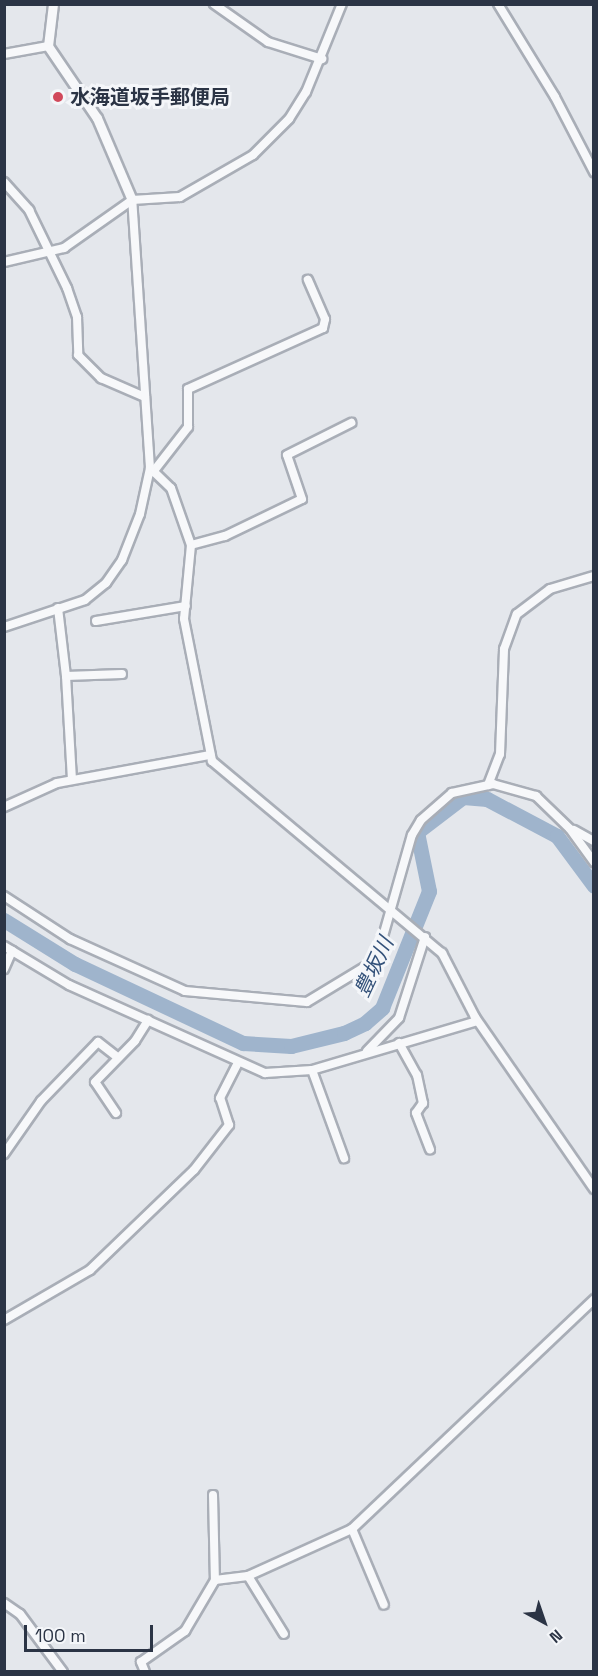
<!DOCTYPE html>
<html>
<head>
<meta charset="utf-8">
<style>
	body { margin:0 }
	#map { position:relative; width:598px; height:1676px; overflow:hidden; background:#e4e7ec; font-family:"Space Grotesk","Noto Sans JP",sans-serif }
	div>[style] { position:absolute }
	[style*='--x'] { left:calc(var(--x)*1px); top:calc(var(--y)*1px); width:calc(var(--w)*1px); rotate:calc(var(--a)*1deg) }
	.river>* { height:15px; margin:-7.5px; padding:0 7.5px; transform-origin:7.5px; border-radius:7.5px; background:#9fb4cc }
	.roads { filter:drop-shadow(2px 0 #a9aeb7) drop-shadow(-2px 0 #a9aeb7) drop-shadow(0 2px #a9aeb7) drop-shadow(0 -2px #a9aeb7) }
	.minor>* { height:8px; margin:-4px; padding:0 4px; transform-origin:4px; border-radius:4px; background:#f7f8fa }
	.tertiary>* { height:9px; margin:-4.5px; padding:0 4.5px; transform-origin:4.5px; border-radius:4.5px; background:#f7f8fa }
	.dots>* { width:16px; height:16px; translate:-50% -50%; box-sizing:border-box; border:3px solid #f4f6f9; border-radius:50% }
	span { translate:-50% -50%; white-space:nowrap; text-align:center; line-height:1.15; -webkit-text-stroke:6px #f4f6f9; paint-order:stroke }
	.poi-label { font-size:20px; color:#2b3445; font-weight:700 }
	.left { translate:0 -50%; text-align:left }
	.water-label { font-size:21px; color:#34527a; font-style:italic }
	.frame { position:absolute; inset:0; border:6px solid #2b3445; pointer-events:none }
	.north { position:absolute; left:514px; top:1592px; width:60px; height:60px; -webkit-text-stroke:4px #f4f6f9; paint-order:stroke; rotate:140deg; font-size:16px; font-weight:700; line-height:24px; text-align:center; color:#2b3445 }
	.north::after { content:''; display:block; margin:auto; width:21px; height:27px; background:#2b3445; clip-path:polygon(50% 0,100% 100%,50% 72%,0 100%) }
	.scale { position:absolute; left:24px; top:1625px; width:129px; height:27px; box-sizing:border-box; border:3px solid #2b3445; border-top:0; padding-left:8px; font-size:18px; line-height:21px; white-space:nowrap; color:#2b3445; -webkit-text-stroke:4px #f4f6f9; paint-order:stroke }
</style>
</head>
<body>
<div id="map">
	<div class="river">
		<i style="--x:4;--y:920;--w:84;--a:31.8"></i>
		<i style="--x:75;--y:964;--w:186;--a:25.2"></i>
		<i style="--x:243;--y:1043;--w:48;--a:3.6"></i>
		<i style="--x:291;--y:1046;--w:55;--a:-13.8"></i>
		<i style="--x:344;--y:1033;--w:23;--a:-25"></i>
		<i style="--x:365;--y:1023;--w:23;--a:-41"></i>
		<i style="--x:382;--y:1008;--w:126;--a:-68.1"></i>
		<i style="--x:429;--y:891;--w:60;--a:-101.5"></i>
		<i style="--x:417;--y:832;--w:58;--a:-37.3"></i>
		<i style="--x:463;--y:797;--w:24;--a:5"></i>
		<i style="--x:487;--y:799;--w:79;--a:27.9"></i>
		<i style="--x:557;--y:836;--w:62;--a:53.5"></i>
	</div>
	<div class="roads">
		<div class="minor">
			<i style="--x:214;--y:4;--w:66;--a:35.1"></i>
			<i style="--x:268;--y:42;--w:57;--a:17.5"></i>
			<i style="--x:498;--y:4;--w:109;--a:58.5"></i>
			<i style="--x:555;--y:97;--w:85;--a:62.5"></i>
			<i style="--x:4;--y:54;--w:45;--a:-10.3"></i>
			<i style="--x:4;--y:182;--w:38;--a:48"></i>
			<i style="--x:29;--y:210;--w:87;--a:64"></i>
			<i style="--x:67;--y:288;--w:31;--a:71"></i>
			<i style="--x:77;--y:317;--w:38;--a:88"></i>
			<i style="--x:78;--y:355;--w:33;--a:45"></i>
			<i style="--x:101;--y:378;--w:48;--a:23.4"></i>
			<i style="--x:4;--y:262;--w:62;--a:-13.1"></i>
			<i style="--x:64;--y:248;--w:83;--a:-35.2"></i>
			<i style="--x:132;--y:200;--w:48;--a:-3.6"></i>
			<i style="--x:180;--y:197;--w:84;--a:-29.9"></i>
			<i style="--x:253;--y:155;--w:51;--a:-45"></i>
			<i style="--x:289;--y:119;--w:32;--a:-58"></i>
			<i style="--x:306;--y:92;--w:95;--a:-67.8"></i>
			<i style="--x:150;--y:468;--w:29;--a:44"></i>
			<i style="--x:171;--y:488;--w:60;--a:70.7"></i>
			<i style="--x:191;--y:545;--w:74;--a:95.4"></i>
			<i style="--x:184;--y:619;--w:145;--a:78.8"></i>
			<i style="--x:212;--y:761;--w:300;--a:39.9"></i>
			<i style="--x:442;--y:953;--w:72;--a:62.7"></i>
			<i style="--x:475;--y:1017;--w:209;--a:55.3"></i>
			<i style="--x:153;--y:472;--w:57;--a:-52.1"></i>
			<i style="--x:188;--y:427;--w:38;--a:-90"></i>
			<i style="--x:188;--y:389;--w:148;--a:-24.3"></i>
			<i style="--x:323;--y:328;--w:9;--a:-77"></i>
			<i style="--x:325;--y:319;--w:43;--a:-113.6"></i>
			<i style="--x:191;--y:545;--w:35;--a:-15"></i>
			<i style="--x:225;--y:536;--w:85;--a:-25.7"></i>
			<i style="--x:302;--y:499;--w:46;--a:-108.8"></i>
			<i style="--x:287;--y:455;--w:72;--a:-26.6"></i>
			<i style="--x:58;--y:608;--w:68;--a:83.3"></i>
			<i style="--x:66;--y:676;--w:56;--a:-2"></i>
			<i style="--x:96;--y:621;--w:91;--a:-9.5"></i>
			<i style="--x:4;--y:627;--w:85;--a:-18.4"></i>
			<i style="--x:85;--y:600;--w:27;--a:-39"></i>
			<i style="--x:106;--y:583;--w:28;--a:-55"></i>
			<i style="--x:122;--y:560;--w:49;--a:-68.6"></i>
			<i style="--x:140;--y:514;--w:47;--a:-77.7"></i>
			<i style="--x:150;--y:468;--w:269;--a:-93.8"></i>
			<i style="--x:66;--y:676;--w:104;--a:86.7"></i>
			<i style="--x:488;--y:785;--w:33;--a:-69"></i>
			<i style="--x:500;--y:754;--w:105;--a:-87.8"></i>
			<i style="--x:504;--y:649;--w:37;--a:-70"></i>
			<i style="--x:517;--y:614;--w:41;--a:-37.1"></i>
			<i style="--x:550;--y:589;--w:46;--a:-16.5"></i>
			<i style="--x:4;--y:807;--w:58;--a:-24.4"></i>
			<i style="--x:57;--y:783;--w:156;--a:-10.4"></i>
			<i style="--x:574;--y:830;--w:23;--a:29"></i>
			<i style="--x:4;--y:896;--w:79;--a:33.1"></i>
			<i style="--x:70;--y:939;--w:126;--a:24.3"></i>
			<i style="--x:185;--y:991;--w:122;--a:5.2"></i>
			<i style="--x:307;--y:1002;--w:71;--a:-31.2"></i>
			<i style="--x:368;--y:965;--w:22;--a:-56"></i>
			<i style="--x:380;--y:947;--w:116;--a:-74.1"></i>
			<i style="--x:412;--y:835;--w:17;--a:-59"></i>
			<i style="--x:421;--y:820;--w:41;--a:-41.1"></i>
			<i style="--x:452;--y:793;--w:42;--a:-12.4"></i>
			<i style="--x:493;--y:784;--w:45;--a:15.6"></i>
			<i style="--x:536;--y:796;--w:47;--a:44.1"></i>
			<i style="--x:570;--y:829;--w:41;--a:54"></i>
			<i style="--x:4;--y:946;--w:76;--a:31"></i>
			<i style="--x:69;--y:985;--w:215;--a:24.2"></i>
			<i style="--x:265;--y:1073;--w:47;--a:-3.7"></i>
			<i style="--x:312;--y:1070;--w:172;--a:-16.5"></i>
			<i style="--x:4;--y:969;--w:20;--a:-66"></i>
			<i style="--x:399;--y:1043;--w:37;--a:61"></i>
			<i style="--x:417;--y:1075;--w:29;--a:78"></i>
			<i style="--x:423;--y:1103;--w:12;--a:125"></i>
			<i style="--x:416;--y:1113;--w:39;--a:69"></i>
			<i style="--x:367;--y:1051;--w:46;--a:-45.9"></i>
			<i style="--x:399;--y:1018;--w:85;--a:-72.2"></i>
			<i style="--x:312;--y:1070;--w:94;--a:70"></i>
			<i style="--x:116;--y:1113;--w:37;--a:-124"></i>
			<i style="--x:95;--y:1082;--w:57;--a:-45.7"></i>
			<i style="--x:135;--y:1041;--w:25;--a:-58"></i>
			<i style="--x:4;--y:1154;--w:65;--a:-55.1"></i>
			<i style="--x:41;--y:1101;--w:82;--a:-46"></i>
			<i style="--x:98;--y:1042;--w:24;--a:38"></i>
			<i style="--x:4;--y:1320;--w:99;--a:-30.2"></i>
			<i style="--x:90;--y:1270;--w:144;--a:-43.9"></i>
			<i style="--x:194;--y:1170;--w:57;--a:-52.1"></i>
			<i style="--x:229;--y:1125;--w:28;--a:-108"></i>
			<i style="--x:220;--y:1098;--w:38;--a:-63"></i>
			<i style="--x:213;--y:1495;--w:85;--a:88.7"></i>
			<i style="--x:352;--y:1529;--w:82;--a:67.2"></i>
			<i style="--x:248;--y:1576;--w:68;--a:58.2"></i>
			<i style="--x:4;--y:1603;--w:19;--a:35"></i>
			<i style="--x:20;--y:1614;--w:72;--a:53.4"></i>
			<i style="--x:145;--y:1672;--w:11;--a:-112"></i>
			<i style="--x:141;--y:1662;--w:54;--a:-35.2"></i>
			<i style="--x:185;--y:1631;--w:59;--a:-59.5"></i>
			<i style="--x:215;--y:1580;--w:33;--a:-7"></i>
			<i style="--x:248;--y:1576;--w:114;--a:-24.3"></i>
			<i style="--x:352;--y:1529;--w:334;--a:-43.5"></i>
		</div>
		<div class="tertiary">
			<i style="--x:53;--y:4;--w:42;--a:96.8"></i>
			<i style="--x:48;--y:46;--w:87;--a:55.8"></i>
			<i style="--x:97;--y:118;--w:89;--a:66.9"></i>
		</div>
	</div>
	<div class="dots">
		<i style="left:58px;top:97px;background:#d1495b"></i>
	</div>
	<div class="poi-label">
		<span class="left" style="left:70px;top:97px">水海道坂手郵便局</span>
	</div>
	<div class="water-label">
		<span style="left:374px;top:967px;rotate:-65deg">豊坂川</span>
	</div>
	<div class="frame"></div>
	<div class="north">N</div>
	<div class="scale">100 m</div>
</div>
</body>
</html>
